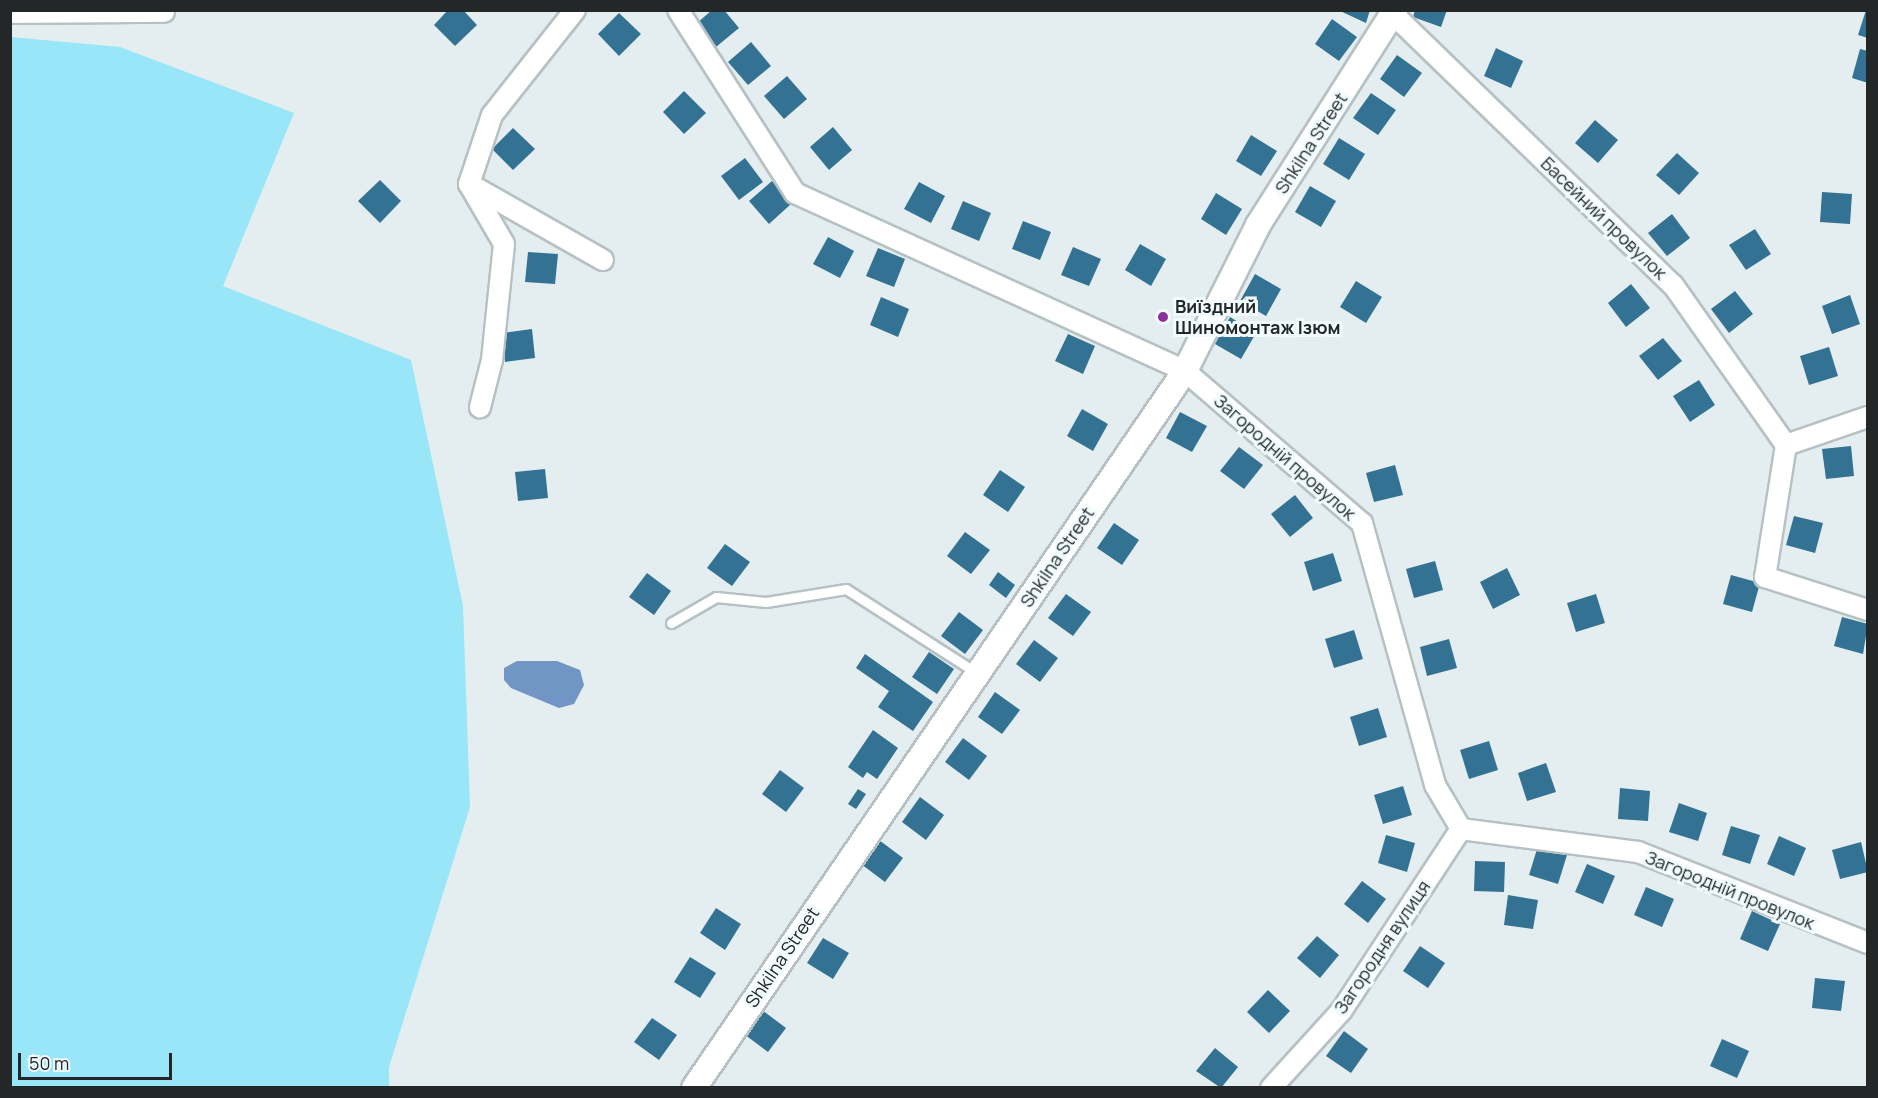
<!DOCTYPE html>
<html>
<head>
<meta charset="utf-8">
<style>
	body { margin:0 }
	#map { position:relative; width:1878px; height:1098px; overflow:hidden; background:#e4eef0; font-family:Manrope,sans-serif }
	div>[style] { position:absolute }
	[style*='--x'] { left:calc(var(--x)*1px); top:calc(var(--y)*1px); width:calc(var(--w)*1px); rotate:calc(var(--a)*1deg) }
	.green>* { inset:0; background:#98e6f7 }
	.water>* { inset:0; background:#7195c5 }
	.building>* { inset:0; background:#337292 }
	.roads { filter:drop-shadow(2px 0 #b7c1c3) drop-shadow(-2px 0 #b7c1c3) drop-shadow(0 2px #b7c1c3) drop-shadow(0 -2px #b7c1c3) }
	.service>* { height:9px; margin:-4.5px; padding:0 4.5px; transform-origin:4.5px; border-radius:4.5px; background:#fff }
	.minor>* { height:20px; margin:-10px; padding:0 10px; transform-origin:10px; border-radius:10px; background:#fff }
	.tertiary>* { height:24px; margin:-12px; padding:0 12px; transform-origin:12px; border-radius:12px; background:#fff }
	.dots>* { width:16px; height:16px; translate:-50% -50%; box-sizing:border-box; border:3px solid #f1fbfd; border-radius:50% }
	span { translate:-50% -50%; white-space:nowrap; text-align:center; line-height:1.15; -webkit-text-stroke:6px #f1fbfd; paint-order:stroke }
	.street-label { font-size:18px; color:#232728 }
	.poi-label { font-size:18px; color:#232728; font-weight:700 }
	.left { translate:0 -50%; text-align:left }
	.frame { position:absolute; inset:0; border:12px solid #232728; pointer-events:none }
	.scale { position:absolute; left:18px; top:1053px; width:154px; height:27px; box-sizing:border-box; border:3px solid #232728; border-top:0; padding-left:8px; font-size:18px; line-height:21px; white-space:nowrap; color:#232728; -webkit-text-stroke:4px #f1fbfd; paint-order:stroke }
</style>
</head>
<body>
<div id="map">
	<div class="green">
		<i style="clip-path:polygon(11px 37px,120px 47px,294px 113px,223px 286px,411px 360px,463px 606px,470px 807px,389px 1067px,389px 1087px,11px 1087px)"></i>
	</div>
	<div class="water">
		<i style="clip-path:polygon(517px 661px,557px 661px,580px 670px,584px 685px,574px 704px,559px 708px,511px 688px,504px 680px,504px 668px)"></i>
	</div>
	<div class="building">
		<i style="clip-path:polygon(448px 10px,463px 10px,477px 25px,455px 46px,434px 25px)"></i>
		<i style="clip-path:polygon(712px 10px,724px 10px,739px 28px,716px 47px,696px 24px)"></i>
		<i style="clip-path:polygon(1338px 10px,1370px 10px,1366px 23px)"></i>
		<i style="clip-path:polygon(1415px 10px,1447px 10px,1441px 27px,1413px 17px)"></i>
		<i style="clip-path:polygon(1866px 10px,1868px 10px,1868px 38px,1858px 35px)"></i>
		<i style="clip-path:polygon(619px 13px,641px 34px,619px 56px,598px 34px)"></i>
		<i style="clip-path:polygon(1332px 19px,1357px 37px,1339px 61px,1315px 44px)"></i>
		<i style="clip-path:polygon(751px 42px,771px 66px,748px 85px,728px 62px)"></i>
		<i style="clip-path:polygon(1496px 48px,1523px 61px,1511px 88px,1484px 76px)"></i>
		<i style="clip-path:polygon(1860px 49px,1868px 51px,1868px 83px,1852px 78px)"></i>
		<i style="clip-path:polygon(1397px 55px,1422px 73px,1404px 97px,1380px 79px)"></i>
		<i style="clip-path:polygon(787px 76px,807px 99px,784px 119px,764px 96px)"></i>
		<i style="clip-path:polygon(684px 91px,706px 113px,684px 134px,663px 112px)"></i>
		<i style="clip-path:polygon(1371px 93px,1396px 110px,1378px 135px,1353px 118px)"></i>
		<i style="clip-path:polygon(1595px 120px,1618px 140px,1598px 163px,1575px 143px)"></i>
		<i style="clip-path:polygon(833px 127px,852px 150px,829px 170px,810px 147px)"></i>
		<i style="clip-path:polygon(513px 128px,535px 149px,513px 170px,492px 149px)"></i>
		<i style="clip-path:polygon(1251px 135px,1277px 151px,1261px 176px,1236px 161px)"></i>
		<i style="clip-path:polygon(1339px 138px,1365px 154px,1349px 180px,1323px 164px)"></i>
		<i style="clip-path:polygon(1677px 153px,1699px 173px,1679px 195px,1656px 175px)"></i>
		<i style="clip-path:polygon(745px 158px,763px 182px,739px 200px,721px 176px)"></i>
		<i style="clip-path:polygon(380px 180px,401px 201px,380px 223px,358px 201px)"></i>
		<i style="clip-path:polygon(772px 181px,791px 204px,769px 224px,749px 201px)"></i>
		<i style="clip-path:polygon(919px 182px,945px 196px,931px 223px,904px 209px)"></i>
		<i style="clip-path:polygon(1310px 186px,1336px 201px,1321px 227px,1295px 212px)"></i>
		<i style="clip-path:polygon(1822px 192px,1852px 194px,1850px 224px,1820px 222px)"></i>
		<i style="clip-path:polygon(1216px 193px,1242px 209px,1226px 235px,1201px 219px)"></i>
		<i style="clip-path:polygon(963px 201px,991px 213px,979px 241px,951px 229px)"></i>
		<i style="clip-path:polygon(1672px 214px,1690px 238px,1667px 256px,1648px 233px)"></i>
		<i style="clip-path:polygon(1023px 221px,1051px 232px,1040px 260px,1012px 249px)"></i>
		<i style="clip-path:polygon(1755px 229px,1771px 254px,1746px 270px,1729px 245px)"></i>
		<i style="clip-path:polygon(828px 237px,854px 251px,840px 278px,813px 264px)"></i>
		<i style="clip-path:polygon(1140px 244px,1166px 259px,1151px 286px,1125px 270px)"></i>
		<i style="clip-path:polygon(1073px 247px,1101px 259px,1089px 286px,1061px 275px)"></i>
		<i style="clip-path:polygon(878px 248px,905px 259px,894px 287px,866px 276px)"></i>
		<i style="clip-path:polygon(528px 252px,558px 254px,555px 284px,525px 282px)"></i>
		<i style="clip-path:polygon(1255px 274px,1281px 289px,1266px 316px,1240px 301px)"></i>
		<i style="clip-path:polygon(1356px 281px,1382px 297px,1366px 323px,1340px 307px)"></i>
		<i style="clip-path:polygon(1631px 284px,1650px 308px,1626px 327px,1608px 303px)"></i>
		<i style="clip-path:polygon(1735px 291px,1753px 314px,1729px 333px,1711px 309px)"></i>
		<i style="clip-path:polygon(1850px 295px,1860px 324px,1832px 334px,1822px 306px)"></i>
		<i style="clip-path:polygon(881px 297px,909px 309px,898px 337px,870px 325px)"></i>
		<i style="clip-path:polygon(1230px 317px,1256px 333px,1241px 359px,1215px 344px)"></i>
		<i style="clip-path:polygon(532px 329px,535px 358px,505px 362px,502px 333px)"></i>
		<i style="clip-path:polygon(1068px 334px,1095px 346px,1083px 374px,1055px 361px)"></i>
		<i style="clip-path:polygon(1663px 338px,1682px 361px,1658px 380px,1639px 356px)"></i>
		<i style="clip-path:polygon(1829px 347px,1838px 376px,1809px 385px,1800px 356px)"></i>
		<i style="clip-path:polygon(1699px 380px,1715px 405px,1690px 422px,1673px 396px)"></i>
		<i style="clip-path:polygon(1082px 409px,1108px 424px,1093px 451px,1067px 436px)"></i>
		<i style="clip-path:polygon(1180px 412px,1207px 426px,1192px 452px,1166px 438px)"></i>
		<i style="clip-path:polygon(1851px 446px,1854px 476px,1826px 479px,1822px 449px)"></i>
		<i style="clip-path:polygon(1239px 447px,1263px 465px,1244px 489px,1220px 471px)"></i>
		<i style="clip-path:polygon(1395px 465px,1403px 495px,1374px 502px,1366px 473px)"></i>
		<i style="clip-path:polygon(545px 469px,548px 498px,518px 501px,515px 472px)"></i>
		<i style="clip-path:polygon(1000px 470px,1025px 487px,1008px 512px,983px 495px)"></i>
		<i style="clip-path:polygon(1295px 495px,1313px 518px,1290px 537px,1271px 514px)"></i>
		<i style="clip-path:polygon(1794px 516px,1823px 523px,1815px 553px,1786px 545px)"></i>
		<i style="clip-path:polygon(1114px 523px,1139px 540px,1122px 565px,1097px 548px)"></i>
		<i style="clip-path:polygon(965px 532px,990px 550px,971px 574px,947px 556px)"></i>
		<i style="clip-path:polygon(725px 544px,750px 562px,732px 586px,707px 568px)"></i>
		<i style="clip-path:polygon(1333px 553px,1342px 581px,1313px 591px,1304px 562px)"></i>
		<i style="clip-path:polygon(1435px 561px,1443px 590px,1414px 598px,1406px 569px)"></i>
		<i style="clip-path:polygon(1507px 568px,1520px 595px,1493px 609px,1480px 582px)"></i>
		<i style="clip-path:polygon(998px 572px,1015px 585px,1006px 598px,989px 585px)"></i>
		<i style="clip-path:polygon(647px 573px,671px 591px,654px 615px,629px 597px)"></i>
		<i style="clip-path:polygon(1731px 575px,1760px 583px,1752px 612px,1723px 604px)"></i>
		<i style="clip-path:polygon(1066px 594px,1091px 612px,1073px 636px,1048px 618px)"></i>
		<i style="clip-path:polygon(1596px 594px,1605px 623px,1576px 632px,1567px 603px)"></i>
		<i style="clip-path:polygon(959px 612px,983px 630px,965px 654px,941px 636px)"></i>
		<i style="clip-path:polygon(1842px 617px,1868px 624px,1863px 654px,1834px 646px)"></i>
		<i style="clip-path:polygon(1354px 630px,1363px 659px,1334px 668px,1325px 639px)"></i>
		<i style="clip-path:polygon(1449px 639px,1457px 668px,1427px 676px,1420px 647px)"></i>
		<i style="clip-path:polygon(1034px 640px,1058px 658px,1040px 682px,1016px 664px)"></i>
		<i style="clip-path:polygon(929px 652px,954px 669px,937px 694px,912px 677px)"></i>
		<i style="clip-path:polygon(865px 654px,933px 702px,913px 731px,878px 707px,889px 691px,856px 668px)"></i>
		<i style="clip-path:polygon(995px 692px,1020px 710px,1002px 734px,978px 717px)"></i>
		<i style="clip-path:polygon(1378px 708px,1387px 737px,1359px 746px,1350px 717px)"></i>
		<i style="clip-path:polygon(873px 730px,898px 748px,877px 779px,867px 772px,863px 778px,848px 767px)"></i>
		<i style="clip-path:polygon(963px 738px,987px 756px,969px 780px,945px 762px)"></i>
		<i style="clip-path:polygon(1489px 741px,1498px 770px,1469px 779px,1460px 750px)"></i>
		<i style="clip-path:polygon(1546px 763px,1556px 792px,1527px 801px,1518px 773px)"></i>
		<i style="clip-path:polygon(780px 770px,804px 788px,786px 812px,762px 794px)"></i>
		<i style="clip-path:polygon(1403px 786px,1412px 815px,1383px 824px,1374px 795px)"></i>
		<i style="clip-path:polygon(1620px 788px,1650px 791px,1648px 821px,1618px 819px)"></i>
		<i style="clip-path:polygon(858px 789px,866px 794px,856px 809px,848px 804px)"></i>
		<i style="clip-path:polygon(920px 797px,944px 815px,926px 840px,902px 822px)"></i>
		<i style="clip-path:polygon(1679px 803px,1707px 813px,1698px 841px,1669px 832px)"></i>
		<i style="clip-path:polygon(1731px 826px,1760px 835px,1750px 864px,1722px 855px)"></i>
		<i style="clip-path:polygon(1386px 835px,1415px 843px,1407px 872px,1378px 863px)"></i>
		<i style="clip-path:polygon(1779px 836px,1806px 848px,1794px 876px,1767px 864px)"></i>
		<i style="clip-path:polygon(879px 840px,903px 858px,885px 882px,861px 864px)"></i>
		<i style="clip-path:polygon(1861px 842px,1868px 872px,1840px 879px,1832px 850px)"></i>
		<i style="clip-path:polygon(1538px 846px,1567px 855px,1558px 884px,1529px 875px)"></i>
		<i style="clip-path:polygon(1475px 861px,1505px 862px,1504px 892px,1474px 891px)"></i>
		<i style="clip-path:polygon(1587px 864px,1615px 876px,1603px 904px,1575px 892px)"></i>
		<i style="clip-path:polygon(1362px 881px,1386px 899px,1368px 923px,1344px 904px)"></i>
		<i style="clip-path:polygon(1646px 887px,1674px 899px,1662px 927px,1634px 915px)"></i>
		<i style="clip-path:polygon(1508px 895px,1538px 900px,1533px 929px,1504px 925px)"></i>
		<i style="clip-path:polygon(716px 908px,741px 924px,725px 950px,700px 933px)"></i>
		<i style="clip-path:polygon(1752px 911px,1780px 924px,1768px 951px,1740px 939px)"></i>
		<i style="clip-path:polygon(1317px 936px,1339px 955px,1320px 978px,1297px 958px)"></i>
		<i style="clip-path:polygon(823px 938px,849px 953px,833px 979px,807px 963px)"></i>
		<i style="clip-path:polygon(1420px 946px,1445px 963px,1428px 988px,1403px 971px)"></i>
		<i style="clip-path:polygon(690px 957px,716px 973px,700px 998px,674px 982px)"></i>
		<i style="clip-path:polygon(1815px 978px,1845px 981px,1841px 1011px,1812px 1008px)"></i>
		<i style="clip-path:polygon(1268px 990px,1290px 1011px,1269px 1033px,1247px 1012px)"></i>
		<i style="clip-path:polygon(762px 1010px,786px 1028px,768px 1052px,744px 1034px)"></i>
		<i style="clip-path:polygon(652px 1018px,677px 1035px,659px 1060px,634px 1042px)"></i>
		<i style="clip-path:polygon(1344px 1031px,1368px 1049px,1351px 1073px,1326px 1056px)"></i>
		<i style="clip-path:polygon(1722px 1039px,1749px 1051px,1737px 1078px,1710px 1066px)"></i>
		<i style="clip-path:polygon(1215px 1048px,1238px 1067px,1221px 1088px,1196px 1071px)"></i>
	</div>
	<div class="roads">
		<div class="service">
			<i style="--x:671;--y:623;--w:52;--a:-30"></i>
			<i style="--x:716;--y:597;--w:50;--a:5.7"></i>
			<i style="--x:766;--y:602;--w:81;--a:-9.2"></i>
			<i style="--x:846;--y:589;--w:156;--a:32.7"></i>
		</div>
		<div class="minor">
			<i style="--x:575;--y:10;--w:134;--a:128.3"></i>
			<i style="--x:492;--y:115;--w:73;--a:108.4"></i>
			<i style="--x:469;--y:184;--w:154;--a:29.6"></i>
			<i style="--x:678;--y:10;--w:217;--a:57.4"></i>
			<i style="--x:795;--y:193;--w:429;--a:24.5"></i>
			<i style="--x:1185;--y:371;--w:233;--a:40.7"></i>
			<i style="--x:1362;--y:523;--w:272;--a:74.4"></i>
			<i style="--x:1435;--y:785;--w:51;--a:59.4"></i>
			<i style="--x:1461;--y:829;--w:178;--a:7.4"></i>
			<i style="--x:1638;--y:852;--w:247;--a:21.6"></i>
			<i style="--x:10;--y:13;--w:154;--a:-0.4"></i>
			<i style="--x:1394;--y:15;--w:388;--a:44.1"></i>
			<i style="--x:1673;--y:285;--w:196;--a:54.8"></i>
			<i style="--x:1786;--y:445;--w:134;--a:99"></i>
			<i style="--x:1765;--y:577;--w:108;--a:17.8"></i>
			<i style="--x:469;--y:184;--w:69;--a:59.7"></i>
			<i style="--x:504;--y:244;--w:117;--a:95.9"></i>
			<i style="--x:492;--y:360;--w:49;--a:104.3"></i>
			<i style="--x:1786;--y:445;--w:87;--a:-18.9"></i>
			<i style="--x:1271;--y:1088;--w:105;--a:-47.7"></i>
			<i style="--x:1342;--y:1010;--w:217;--a:-56.7"></i>
		</div>
		<div class="tertiary">
			<i style="--x:694;--y:1088;--w:869;--a:-55.6"></i>
			<i style="--x:1185;--y:371;--w:163;--a:-63.4"></i>
			<i style="--x:1258;--y:225;--w:255;--a:-57.5"></i>
		</div>
	</div>
	<div class="dots">
		<i style="left:1163px;top:317px;background:#89309c"></i>
	</div>
	<div class="street-label">
		<span style="left:1311px;top:143px;rotate:-57deg">Shkilna Street</span>
		<span style="left:1604px;top:218px;rotate:44deg">Басейний провулок</span>
		<span style="left:1285px;top:457px;rotate:41deg">Загородній провулок</span>
		<span style="left:1057px;top:557px;rotate:-56deg">Shkilna Street</span>
		<span style="left:1730px;top:890px;rotate:22deg">Загородній провулок</span>
		<span style="left:1382px;top:947px;rotate:-56deg">Загородня вулиця</span>
		<span style="left:782px;top:957px;rotate:-56deg">Shkilna Street</span>
	</div>
	<div class="poi-label">
		<span class="left" style="left:1175px;top:317px">Виїздний<br>Шиномонтаж Ізюм</span>
	</div>
	<div class="frame"></div>
	<div class="scale">50 m</div>
</div>
</body>
</html>
